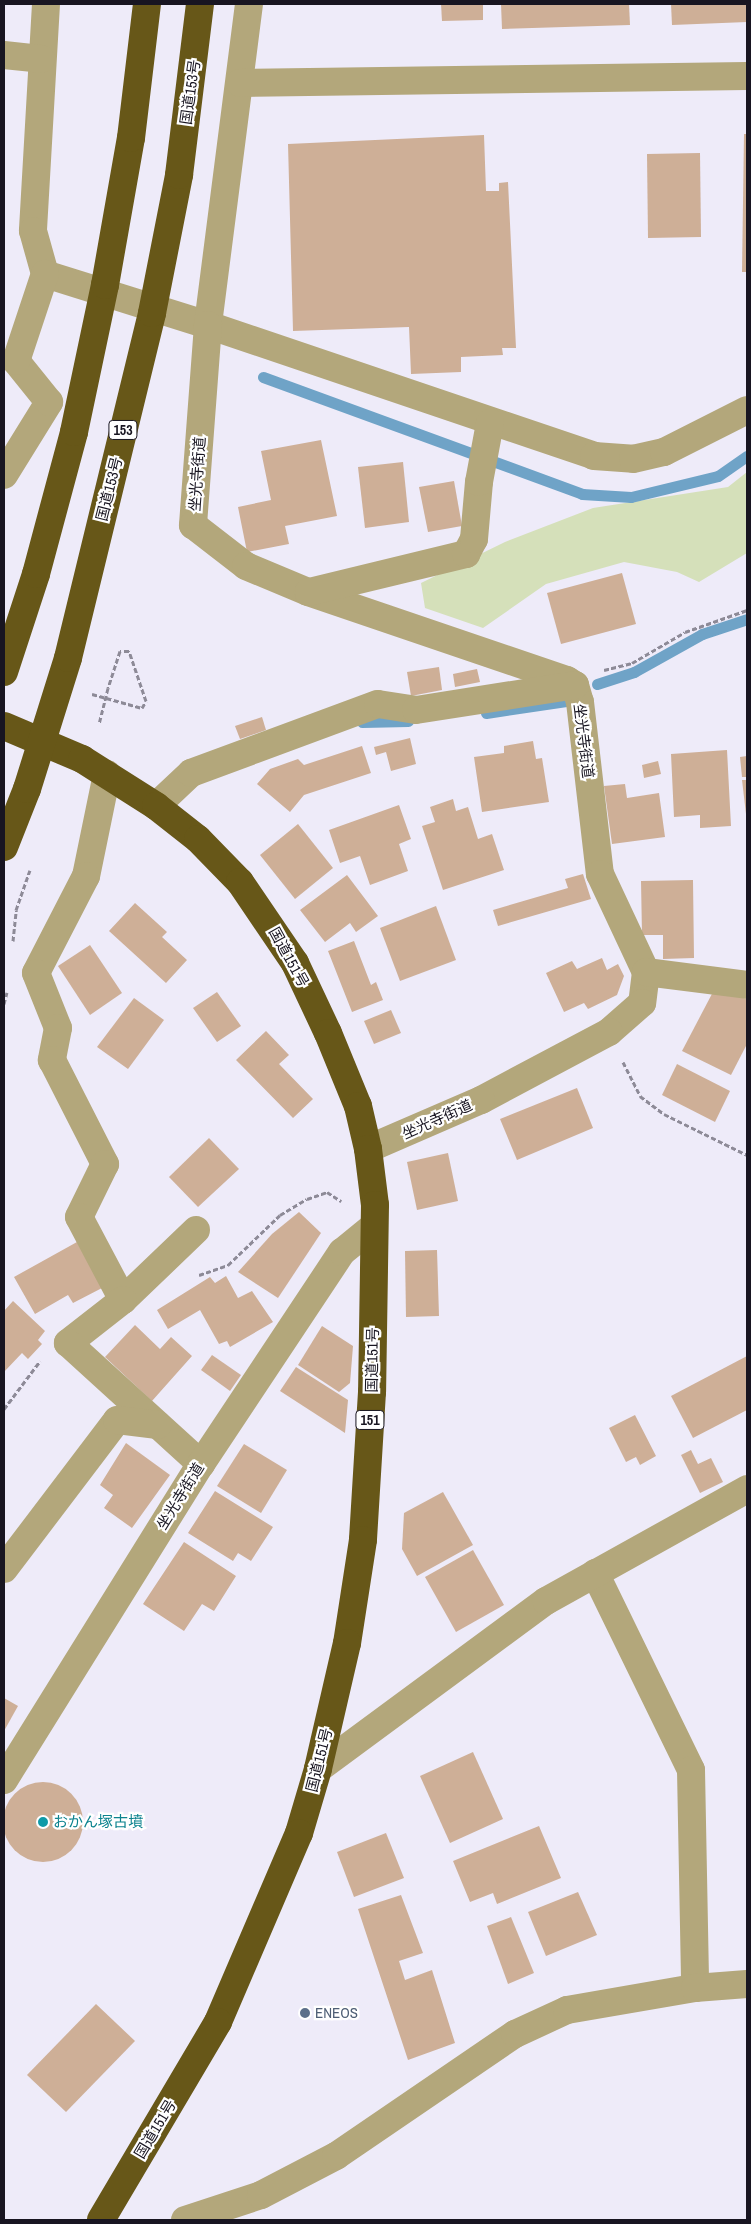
<!DOCTYPE html>
<html>
<head>
<meta charset="utf-8">
<style>
	body { margin:0 }
	#map { position:relative; width:751px; height:2224px; overflow:hidden; background:#eeebf9; font-family:"Archivo Narrow","Noto Sans JP",sans-serif }
	div>[style] { position:absolute }
	[style*='--x'] { left:calc(var(--x)*1px); top:calc(var(--y)*1px); width:calc(var(--w)*1px); rotate:calc(var(--a)*1deg) }
	.green>* { inset:0; background:#d5e0ba }
	.stream>* { height:11px; margin:-5.5px; padding:0 5.5px; transform-origin:5.5px; border-radius:5.5px; background:#6fa3c7 }
	.building>* { inset:0; background:#ceaf97 }
	.round { border-radius:50% }
	.path>* { height:3px; margin-top:-1.5px; transform-origin:0; background:repeating-linear-gradient(90deg,#8d8a97 0 5px,transparent 0 7.5px) }
	.minor>* { height:28px; margin:-14px; padding:0 14px; transform-origin:14px; border-radius:14px; background:#b3a77b }
	.highway>* { height:28px; margin:-14px; padding:0 14px; transform-origin:14px; border-radius:14px; background:#675718 }
	.dots>* { width:14px; height:14px; translate:-50% -50%; box-sizing:border-box; border:2px solid #fff; border-radius:50% }
	span { translate:-50% -50%; white-space:nowrap; text-align:center; line-height:1.15; -webkit-text-stroke:4.5px #fff; paint-order:stroke }
	.shield-label span { padding:1px 4px; background:#fff; border:1px solid; border-radius:4px; -webkit-text-stroke-width:0 }
	.shield-label { font-size:14px; color:#181521; font-weight:700 }
	.street-label { font-size:15px; color:#181521 }
	.culture-label { font-size:15px; color:#0d838f }
	.left { translate:0 -50%; text-align:left }
	.service-label { font-size:15px; color:#4e5e75 }
	.frame { position:absolute; inset:0; border:5px solid #181521; pointer-events:none }
</style>
</head>
<body>
<div id="map">
	<div class="green">
		<i style="clip-path:polygon(747px 472px,747px 553px,699px 582px,677px 572px,624px 562px,546px 584px,483px 628px,425px 608px,421px 583px,505px 542px,593px 508px,728px 487px)"></i>
	</div>
	<div class="stream">
		<i style="--x:263;--y:377;--w:340;--a:20.1"></i>
		<i style="--x:582;--y:494;--w:49;--a:3.5"></i>
		<i style="--x:631;--y:497;--w:89;--a:-13.6"></i>
		<i style="--x:718;--y:476;--w:35;--a:-35"></i>
		<i style="--x:597;--y:684;--w:39;--a:-18"></i>
		<i style="--x:634;--y:672;--w:78;--a:-29.2"></i>
		<i style="--x:702;--y:634;--w:47;--a:-18.4"></i>
		<i style="--x:486;--y:713;--w:81;--a:-8.5"></i>
		<i style="--x:362;--y:722;--w:46;--a:-1.2"></i>
	</div>
	<div class="building">
		<i style="clip-path:polygon(441px 4px,483px 4px,483px 20px,442px 21px)"></i>
		<i style="clip-path:polygon(501px 4px,629px 4px,630px 25px,502px 29px)"></i>
		<i style="clip-path:polygon(671px 4px,747px 4px,747px 22px,672px 25px)"></i>
		<i style="clip-path:polygon(744px 134px,747px 134px,747px 272px,742px 272px)"></i>
		<i style="clip-path:polygon(484px 135px,486px 191px,499px 191px,499px 183px,508px 182px,516px 348px,502px 348px,503px 355px,461px 357px,461px 372px,411px 374px,409px 327px,293px 331px,288px 144px)"></i>
		<i style="clip-path:polygon(700px 153px,701px 237px,648px 238px,647px 154px)"></i>
		<i style="clip-path:polygon(321px 440px,337px 516px,285px 526px,289px 544px,247px 552px,238px 507px,271px 500px,261px 451px)"></i>
		<i style="clip-path:polygon(403px 462px,409px 522px,365px 528px,358px 467px)"></i>
		<i style="clip-path:polygon(454px 481px,462px 526px,428px 532px,419px 487px)"></i>
		<i style="clip-path:polygon(622px 573px,636px 624px,561px 644px,547px 593px)"></i>
		<i style="clip-path:polygon(439px 667px,442px 690px,411px 696px,407px 672px)"></i>
		<i style="clip-path:polygon(477px 669px,480px 682px,455px 687px,453px 674px)"></i>
		<i style="clip-path:polygon(262px 717px,266px 730px,240px 739px,235px 726px)"></i>
		<i style="clip-path:polygon(410px 738px,416px 764px,391px 771px,386px 752px,376px 755px,374px 747px)"></i>
		<i style="clip-path:polygon(533px 741px,536px 759px,542px 758px,549px 802px,482px 812px,474px 757px,504px 753px,504px 746px)"></i>
		<i style="clip-path:polygon(362px 746px,371px 773px,304px 795px,290px 812px,257px 784px,270px 769px,298px 759px,304px 765px)"></i>
		<i style="clip-path:polygon(727px 750px,731px 826px,700px 828px,700px 815px,674px 817px,671px 754px)"></i>
		<i style="clip-path:polygon(747px 756px,747px 777px,742px 777px,740px 757px)"></i>
		<i style="clip-path:polygon(658px 761px,661px 774px,644px 778px,642px 765px)"></i>
		<i style="clip-path:polygon(742px 780px,747px 780px,747px 814px,746px 814px)"></i>
		<i style="clip-path:polygon(625px 784px,627px 798px,659px 793px,665px 837px,612px 844px,604px 786px)"></i>
		<i style="clip-path:polygon(453px 799px,456px 811px,468px 807px,478px 839px,492px 834px,504px 870px,443px 890px,422px 826px,435px 822px,430px 807px)"></i>
		<i style="clip-path:polygon(399px 805px,411px 839px,399px 844px,408px 871px,370px 885px,360px 856px,340px 863px,329px 830px)"></i>
		<i style="clip-path:polygon(298px 824px,333px 868px,295px 899px,260px 855px)"></i>
		<i style="clip-path:polygon(583px 874px,591px 899px,498px 926px,493px 910px,568px 888px,565px 879px)"></i>
		<i style="clip-path:polygon(347px 875px,378px 916px,356px 932px,350px 923px,325px 942px,300px 910px)"></i>
		<i style="clip-path:polygon(693px 880px,694px 958px,663px 959px,663px 935px,642px 935px,641px 881px)"></i>
		<i style="clip-path:polygon(135px 903px,167px 932px,162px 937px,187px 960px,166px 983px,109px 931px)"></i>
		<i style="clip-path:polygon(436px 906px,456px 960px,400px 981px,380px 928px)"></i>
		<i style="clip-path:polygon(354px 941px,371px 985px,376px 982px,383px 1000px,352px 1012px,328px 951px)"></i>
		<i style="clip-path:polygon(90px 945px,122px 993px,90px 1015px,58px 966px)"></i>
		<i style="clip-path:polygon(602px 958px,607px 970px,618px 964px,624px 976px,617px 995px,588px 1009px,584px 1003px,564px 1012px,546px 973px,572px 961px,577px 969px)"></i>
		<i style="clip-path:polygon(714px 990px,747px 999px,747px 1044px,731px 1075px,682px 1051px)"></i>
		<i style="clip-path:polygon(217px 992px,241px 1026px,217px 1042px,193px 1008px)"></i>
		<i style="clip-path:polygon(134px 998px,164px 1020px,128px 1069px,97px 1047px)"></i>
		<i style="clip-path:polygon(391px 1010px,401px 1033px,374px 1044px,364px 1021px)"></i>
		<i style="clip-path:polygon(266px 1031px,289px 1055px,279px 1064px,313px 1099px,293px 1118px,236px 1060px)"></i>
		<i style="clip-path:polygon(677px 1064px,730px 1091px,715px 1122px,662px 1095px)"></i>
		<i style="clip-path:polygon(577px 1088px,593px 1128px,517px 1160px,500px 1119px)"></i>
		<i style="clip-path:polygon(209px 1138px,239px 1169px,198px 1207px,169px 1177px)"></i>
		<i style="clip-path:polygon(448px 1153px,458px 1201px,417px 1210px,407px 1162px)"></i>
		<i style="clip-path:polygon(299px 1212px,321px 1233px,278px 1298px,238px 1272px,272px 1234px)"></i>
		<i style="clip-path:polygon(77px 1242px,102px 1288px,73px 1303px,68px 1295px,35px 1314px,14px 1277px)"></i>
		<i style="clip-path:polygon(437px 1250px,439px 1316px,406px 1317px,405px 1251px)"></i>
		<i style="clip-path:polygon(226px 1276px,238px 1298px,252px 1291px,273px 1322px,230px 1347px,227px 1341px,219px 1344px,200px 1310px,168px 1329px,157px 1310px,210px 1277px,215px 1283px)"></i>
		<i style="clip-path:polygon(13px 1301px,45px 1331px,38px 1340px,42px 1344px,28px 1359px,22px 1353px,4px 1372px,4px 1311px)"></i>
		<i style="clip-path:polygon(135px 1325px,160px 1349px,171px 1337px,192px 1356px,152px 1401px,105px 1357px)"></i>
		<i style="clip-path:polygon(322px 1326px,353px 1346px,350px 1383px,339px 1392px,298px 1365px)"></i>
		<i style="clip-path:polygon(212px 1355px,241px 1375px,230px 1391px,201px 1370px)"></i>
		<i style="clip-path:polygon(747px 1356px,747px 1410px,693px 1438px,671px 1396px)"></i>
		<i style="clip-path:polygon(296px 1367px,348px 1400px,345px 1433px,280px 1391px)"></i>
		<i style="clip-path:polygon(635px 1415px,656px 1456px,640px 1465px,636px 1457px,626px 1462px,609px 1428px)"></i>
		<i style="clip-path:polygon(126px 1443px,170px 1475px,132px 1528px,104px 1508px,113px 1495px,100px 1485px)"></i>
		<i style="clip-path:polygon(244px 1444px,287px 1470px,261px 1513px,217px 1486px)"></i>
		<i style="clip-path:polygon(691px 1450px,698px 1464px,711px 1458px,723px 1482px,700px 1493px,681px 1455px)"></i>
		<i style="clip-path:polygon(215px 1491px,273px 1527px,251px 1561px,238px 1553px,233px 1561px,188px 1533px)"></i>
		<i style="clip-path:polygon(443px 1492px,473px 1545px,417px 1576px,402px 1549px,404px 1513px)"></i>
		<i style="clip-path:polygon(184px 1542px,236px 1576px,214px 1611px,202px 1604px,184px 1631px,143px 1604px)"></i>
		<i style="clip-path:polygon(473px 1550px,504px 1605px,456px 1632px,425px 1577px)"></i>
		<i style="clip-path:polygon(4px 1698px,18px 1706px,4px 1731px)"></i>
		<i style="clip-path:polygon(473px 1752px,503px 1819px,450px 1843px,420px 1776px)"></i>
		<i class="round" style="left:3px;top:1782px;width:80px;height:80px"></i>
		<i style="clip-path:polygon(539px 1826px,561px 1878px,497px 1904px,493px 1893px,470px 1902px,453px 1861px)"></i>
		<i style="clip-path:polygon(386px 1833px,404px 1878px,354px 1897px,337px 1852px)"></i>
		<i style="clip-path:polygon(578px 1892px,597px 1935px,546px 1956px,528px 1912px)"></i>
		<i style="clip-path:polygon(401px 1895px,423px 1953px,399px 1961px,405px 1980px,432px 1970px,455px 2043px,408px 2060px,358px 1909px)"></i>
		<i style="clip-path:polygon(511px 1917px,534px 1973px,508px 1984px,487px 1926px)"></i>
		<i style="clip-path:polygon(96px 2004px,135px 2041px,66px 2112px,27px 2075px)"></i>
	</div>
	<div class="path">
		<i style="--x:604;--y:670;--w:29;--a:-14"></i>
		<i style="--x:632;--y:663;--w:61;--a:-30.3"></i>
		<i style="--x:685;--y:632;--w:66;--a:-19.5"></i>
		<i style="--x:92;--y:694;--w:52;--a:15.6"></i>
		<i style="--x:142;--y:708;--w:8;--a:-60"></i>
		<i style="--x:146;--y:701;--w:53;--a:-108.8"></i>
		<i style="--x:129;--y:651;--w:9;--a:180"></i>
		<i style="--x:120;--y:651;--w:39;--a:108"></i>
		<i style="--x:108;--y:688;--w:37;--a:104"></i>
		<i style="--x:13;--y:941;--w:31;--a:-84"></i>
		<i style="--x:16;--y:910;--w:42;--a:-70.7"></i>
		<i style="--x:4;--y:1004;--w:12;--a:-76"></i>
		<i style="--x:623;--y:1062;--w:38;--a:63"></i>
		<i style="--x:640;--y:1096;--w:30;--a:37"></i>
		<i style="--x:664;--y:1114;--w:93;--a:26.3"></i>
		<i style="--x:199;--y:1275;--w:31;--a:-19"></i>
		<i style="--x:228;--y:1265;--w:72;--a:-43.9"></i>
		<i style="--x:280;--y:1215;--w:31;--a:-31"></i>
		<i style="--x:307;--y:1199;--w:21;--a:-19"></i>
		<i style="--x:327;--y:1192;--w:17;--a:33"></i>
		<i style="--x:4;--y:1409;--w:60;--a:-53.1"></i>
	</div>
	<div class="minor">
		<i style="--x:46;--y:4;--w:227;--a:93.3"></i>
		<i style="--x:33;--y:231;--w:45;--a:74.4"></i>
		<i style="--x:45;--y:274;--w:171;--a:17.4"></i>
		<i style="--x:208;--y:325;--w:408;--a:18.7"></i>
		<i style="--x:594;--y:456;--w:39;--a:4"></i>
		<i style="--x:633;--y:459;--w:32;--a:-13"></i>
		<i style="--x:664;--y:452;--w:93;--a:-26.8"></i>
		<i style="--x:249;--y:4;--w:324;--a:97.3"></i>
		<i style="--x:208;--y:325;--w:201;--a:94.3"></i>
		<i style="--x:193;--y:525;--w:67;--a:37.7"></i>
		<i style="--x:246;--y:566;--w:67;--a:22.8"></i>
		<i style="--x:308;--y:592;--w:274;--a:18.8"></i>
		<i style="--x:567;--y:680;--w:9;--a:32"></i>
		<i style="--x:575;--y:685;--w:18;--a:74"></i>
		<i style="--x:580;--y:702;--w:173;--a:83.4"></i>
		<i style="--x:600;--y:874;--w:108;--a:64.9"></i>
		<i style="--x:646;--y:972;--w:31;--a:97"></i>
		<i style="--x:642;--y:1003;--w:44;--a:138.7"></i>
		<i style="--x:609;--y:1032;--w:145;--a:152"></i>
		<i style="--x:481;--y:1100;--w:123;--a:156.6"></i>
		<i style="--x:4;--y:55;--w:37;--a:6"></i>
		<i style="--x:240;--y:83;--w:507;--a:-0.79"></i>
		<i style="--x:4;--y:475;--w:86;--a:-58.3"></i>
		<i style="--x:49;--y:402;--w:53;--a:-128.8"></i>
		<i style="--x:16;--y:361;--w:92;--a:-71.6"></i>
		<i style="--x:309;--y:592;--w:162;--a:-13.6"></i>
		<i style="--x:466;--y:554;--w:17;--a:-62"></i>
		<i style="--x:474;--y:539;--w:57;--a:-85"></i>
		<i style="--x:479;--y:482;--w:60;--a:-79.4"></i>
		<i style="--x:107;--y:774;--w:104;--a:101.6"></i>
		<i style="--x:86;--y:876;--w:109;--a:117.3"></i>
		<i style="--x:36;--y:973;--w:59;--a:68.2"></i>
		<i style="--x:58;--y:1028;--w:33;--a:101"></i>
		<i style="--x:52;--y:1060;--w:117;--a:63"></i>
		<i style="--x:105;--y:1164;--w:59;--a:116.1"></i>
		<i style="--x:79;--y:1217;--w:94;--a:62.1"></i>
		<i style="--x:156;--y:806;--w:48;--a:-43.3"></i>
		<i style="--x:191;--y:773;--w:199;--a:-20.3"></i>
		<i style="--x:378;--y:704;--w:38;--a:9"></i>
		<i style="--x:416;--y:710;--w:161;--a:-8.9"></i>
		<i style="--x:646;--y:972;--w:102;--a:7.3"></i>
		<i style="--x:196;--y:1230;--w:101;--a:136.2"></i>
		<i style="--x:123;--y:1300;--w:70;--a:142"></i>
		<i style="--x:68;--y:1343;--w:180;--a:42.3"></i>
		<i style="--x:4;--y:1569;--w:187;--a:-52.8"></i>
		<i style="--x:117;--y:1420;--w:41;--a:7"></i>
		<i style="--x:595;--y:1573;--w:219;--a:64"></i>
		<i style="--x:691;--y:1770;--w:218;--a:88.9"></i>
		<i style="--x:318;--y:1769;--w:283;--a:-36.4"></i>
		<i style="--x:546;--y:1601;--w:230;--a:-29.1"></i>
		<i style="--x:4;--y:1780;--w:372;--a:-58.1"></i>
		<i style="--x:201;--y:1464;--w:255;--a:-56.4"></i>
		<i style="--x:342;--y:1252;--w:41;--a:-39.1"></i>
		<i style="--x:185;--y:2220;--w:80;--a:-18.2"></i>
		<i style="--x:261;--y:2195;--w:85;--a:-27.5"></i>
		<i style="--x:336;--y:2156;--w:217;--a:-34.3"></i>
		<i style="--x:515;--y:2034;--w:57;--a:-24.8"></i>
		<i style="--x:567;--y:2010;--w:130;--a:-9.8"></i>
		<i style="--x:695;--y:1988;--w:52;--a:-4.4"></i>
	</div>
	<div class="highway">
		<i style="--x:4;--y:672;--w:103;--a:-71.9"></i>
		<i style="--x:36;--y:574;--w:147;--a:-75"></i>
		<i style="--x:74;--y:432;--w:150;--a:-78.1"></i>
		<i style="--x:105;--y:285;--w:149;--a:-80"></i>
		<i style="--x:131;--y:138;--w:135;--a:-83.2"></i>
		<i style="--x:4;--y:726;--w:85;--a:22.9"></i>
		<i style="--x:82;--y:759;--w:88;--a:32.4"></i>
		<i style="--x:156;--y:806;--w:53;--a:38.2"></i>
		<i style="--x:198;--y:839;--w:60;--a:45.7"></i>
		<i style="--x:240;--y:882;--w:98;--a:55.8"></i>
		<i style="--x:295;--y:963;--w:77;--a:64.8"></i>
		<i style="--x:328;--y:1033;--w:79;--a:67.7"></i>
		<i style="--x:358;--y:1106;--w:44;--a:76.9"></i>
		<i style="--x:368;--y:1149;--w:56;--a:82.9"></i>
		<i style="--x:375;--y:1205;--w:187;--a:90.9"></i>
		<i style="--x:372;--y:1392;--w:148;--a:93.5"></i>
		<i style="--x:363;--y:1540;--w:104;--a:98.8"></i>
		<i style="--x:347;--y:1643;--w:129;--a:103"></i>
		<i style="--x:318;--y:1769;--w:67;--a:106.5"></i>
		<i style="--x:299;--y:1833;--w:206;--a:113.2"></i>
		<i style="--x:218;--y:2022;--w:230;--a:120.6"></i>
		<i style="--x:4;--y:847;--w:62;--a:-68.4"></i>
		<i style="--x:27;--y:789;--w:137;--a:-72.6"></i>
		<i style="--x:68;--y:658;--w:355;--a:-76.3"></i>
		<i style="--x:152;--y:313;--w:141;--a:-78.9"></i>
		<i style="--x:179;--y:175;--w:172;--a:-83"></i>
	</div>
	<div class="dots">
		<i style="left:43px;top:1822px;background:#0f9aa8"></i>
		<i style="left:305px;top:2013px;background:#5c6f8a"></i>
	</div>
	<div class="shield-label">
		<span style="left:123px;top:430px">153</span>
		<span style="left:370px;top:1420px">151</span>
	</div>
	<div class="street-label">
		<span style="left:190px;top:92px;rotate:-82deg">国道153号</span>
		<span style="left:197px;top:474px;rotate:-86deg">坐光寺街道</span>
		<span style="left:109px;top:489px;rotate:-76deg">国道153号</span>
		<span style="left:584px;top:741px;rotate:83deg">坐光寺街道</span>
		<span style="left:289px;top:957px;rotate:61deg">国道151号</span>
		<span style="left:437px;top:1119px;rotate:-24deg">坐光寺街道</span>
		<span style="left:372px;top:1360px;rotate:-89deg">国道151号</span>
		<span style="left:180px;top:1496px;rotate:-58deg">坐光寺街道</span>
		<span style="left:319px;top:1760px;rotate:-76deg">国道151号</span>
		<span style="left:155px;top:2129px;rotate:-59deg">国道151号</span>
	</div>
	<div class="culture-label">
		<span class="left" style="left:53px;top:1822px">おかん塚古墳</span>
	</div>
	<div class="service-label">
		<span class="left" style="left:315px;top:2013px">ENEOS</span>
	</div>
	<div class="frame"></div>
</div>
</body>
</html>
